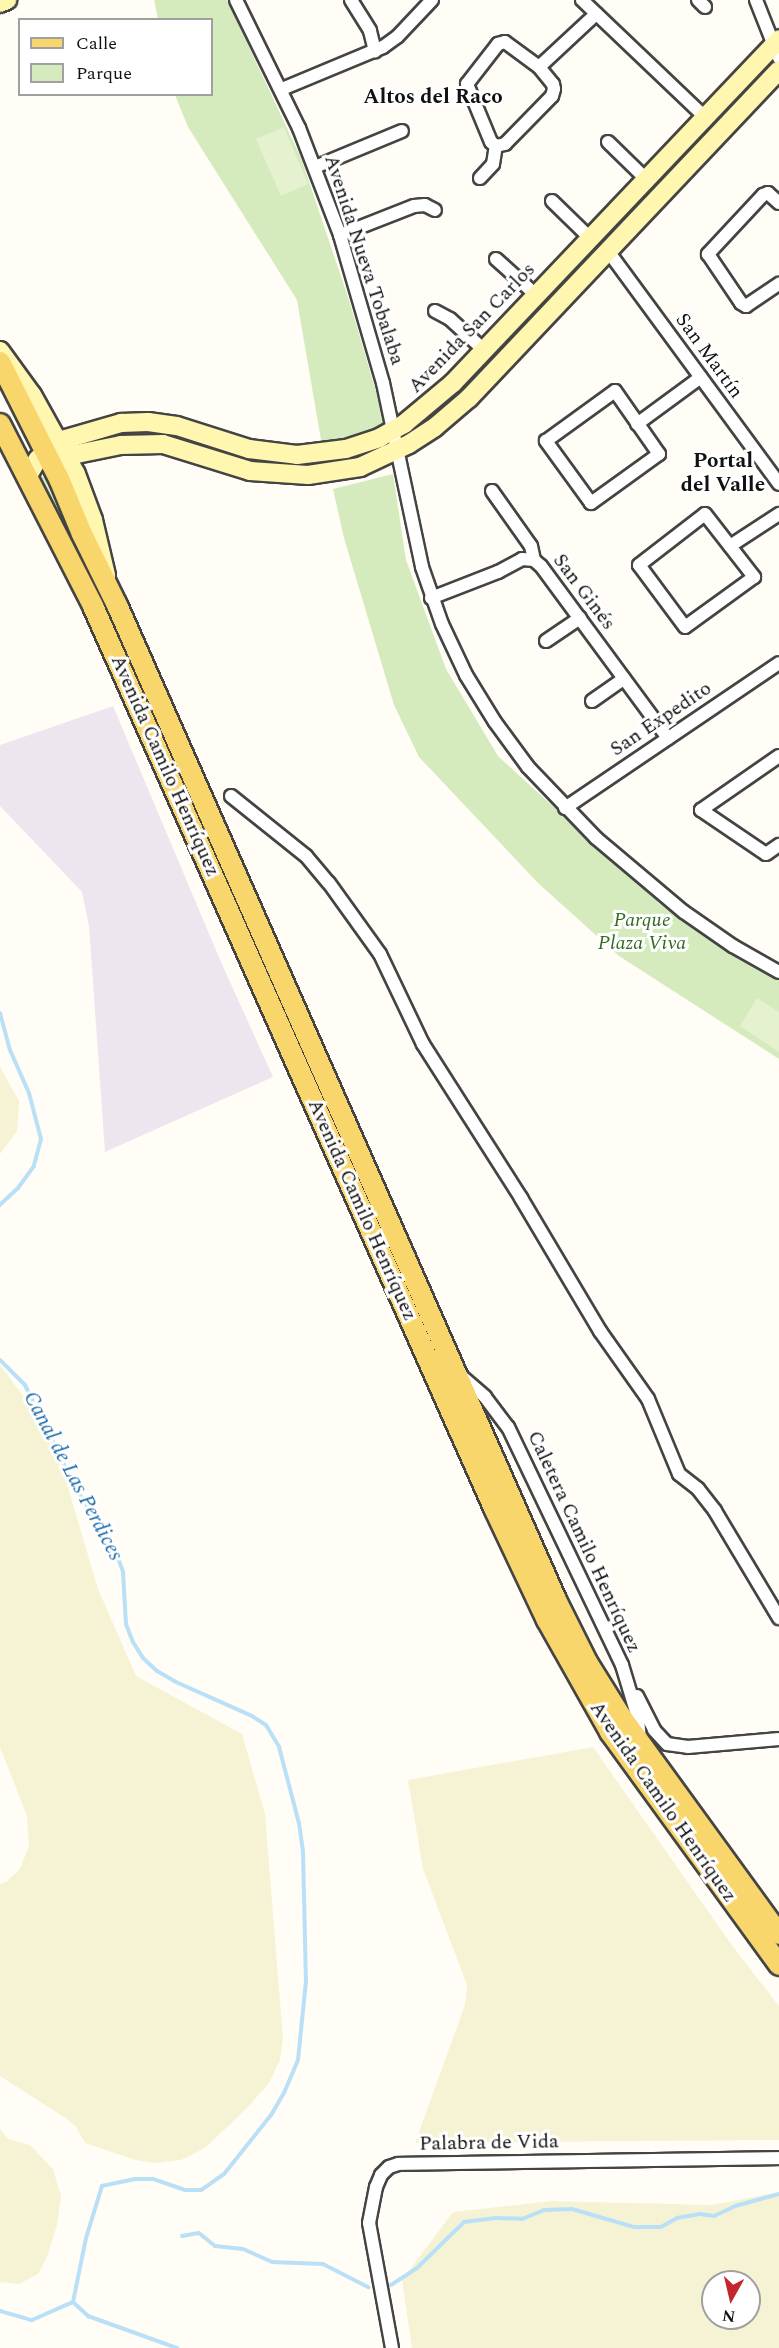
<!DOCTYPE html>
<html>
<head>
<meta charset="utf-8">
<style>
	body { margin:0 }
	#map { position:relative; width:779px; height:2348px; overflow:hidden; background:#fffdf5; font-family:Spectral,serif }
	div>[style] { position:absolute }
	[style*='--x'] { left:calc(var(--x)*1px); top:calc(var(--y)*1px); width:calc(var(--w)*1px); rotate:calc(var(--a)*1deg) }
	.industrial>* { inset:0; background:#eee6ef }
	.farmland>* { inset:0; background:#f6f3d4 }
	.green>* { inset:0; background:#d5ebbd }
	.pitch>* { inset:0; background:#e6f2cf }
	.stream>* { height:4px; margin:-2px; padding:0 2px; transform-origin:2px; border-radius:2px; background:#b9e0f7 }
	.roads { filter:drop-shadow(2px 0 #444) drop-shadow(-2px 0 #444) drop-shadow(0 2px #444) drop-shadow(0 -2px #444) }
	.street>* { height:12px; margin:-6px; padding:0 6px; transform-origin:6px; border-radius:6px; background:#fff }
	.secondary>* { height:18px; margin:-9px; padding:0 9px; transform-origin:9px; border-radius:9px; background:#fff6b0 }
	.primary>* { height:20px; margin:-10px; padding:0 10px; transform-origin:10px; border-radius:10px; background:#f9d66b }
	span { translate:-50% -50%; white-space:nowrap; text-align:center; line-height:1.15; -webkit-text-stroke:6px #fff; paint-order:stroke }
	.street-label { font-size:20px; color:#111 }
	.park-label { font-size:20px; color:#2f6b1f; font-style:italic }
	.neighbourhood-label { font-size:21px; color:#111; font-weight:700 }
	.water-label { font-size:21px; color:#1768a6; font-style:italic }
	.legend { position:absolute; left:18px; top:18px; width:195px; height:78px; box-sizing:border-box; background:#fff; border:2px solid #a0a0a0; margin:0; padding:8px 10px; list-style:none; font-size:18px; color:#111 }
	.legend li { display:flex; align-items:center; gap:12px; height:30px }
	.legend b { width:30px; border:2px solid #a0a0a0 }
	.north { position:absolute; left:701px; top:2270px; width:60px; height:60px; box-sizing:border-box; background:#fff; border:2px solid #a0a0a0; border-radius:50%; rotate:188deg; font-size:16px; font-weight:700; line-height:24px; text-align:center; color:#111 }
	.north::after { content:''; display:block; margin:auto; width:21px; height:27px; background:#c4262e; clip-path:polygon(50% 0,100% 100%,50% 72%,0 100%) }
</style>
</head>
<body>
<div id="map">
	<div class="industrial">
		<i style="clip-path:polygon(113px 706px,221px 962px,273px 1077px,105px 1152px,89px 926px,82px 892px,0 806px,0 745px)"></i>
	</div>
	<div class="farmland">
		<i style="clip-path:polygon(0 1067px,19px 1101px,17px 1131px,0 1154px)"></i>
		<i style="clip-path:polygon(0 1365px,33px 1409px,64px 1474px,98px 1589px,136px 1676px,242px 1734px,265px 1814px,283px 2039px,280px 2060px,269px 2083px,247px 2108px,205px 2148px,181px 2160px,155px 2163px,135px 2160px,85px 2143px,76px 2127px,67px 2119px,0 2076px,0 1884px,6px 1882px,20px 1869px,29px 1846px,27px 1816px,0 1747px)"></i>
		<i style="clip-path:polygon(593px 1747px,731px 1944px,779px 2006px,779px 2140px,415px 2143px,465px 2005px,467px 1985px,423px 1869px,408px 1780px)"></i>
		<i style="clip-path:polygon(0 2129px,8px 2139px,30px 2145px,53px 2169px,61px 2196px,57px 2225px,47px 2257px,38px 2274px,19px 2284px,0 2282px)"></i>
		<i style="clip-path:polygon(evenodd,779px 2192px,779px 2348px,412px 2348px,402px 2280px,453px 2212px,552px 2201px,712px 2205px,779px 2192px,713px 2282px,749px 2282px,749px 2318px,713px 2318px,713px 2282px)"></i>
	</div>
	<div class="green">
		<i style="clip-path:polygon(154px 0,227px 0,301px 158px,349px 300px,387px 429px,322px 446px,297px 300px,188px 127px,175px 95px,212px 94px,212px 20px,158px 19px)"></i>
		<i style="clip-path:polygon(393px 474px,406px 560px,446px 669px,498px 756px,659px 903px,700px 933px,779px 980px,779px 1059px,619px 956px,538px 883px,419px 757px,394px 705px,344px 538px,333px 489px)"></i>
		<i style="clip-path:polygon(40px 476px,51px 479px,91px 580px)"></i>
	</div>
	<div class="pitch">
		<i style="clip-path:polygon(284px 127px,308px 184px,281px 196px,256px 139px)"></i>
		<i style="clip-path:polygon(757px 998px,779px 1012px,779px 1052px,740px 1026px)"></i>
	</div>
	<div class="stream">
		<i style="--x:0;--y:1013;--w:38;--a:75"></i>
		<i style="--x:10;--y:1050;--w:47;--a:66.2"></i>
		<i style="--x:29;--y:1093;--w:48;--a:75.4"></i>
		<i style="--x:41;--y:1139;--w:28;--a:105"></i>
		<i style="--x:34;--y:1166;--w:27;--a:126"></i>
		<i style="--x:18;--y:1188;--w:25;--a:137"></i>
		<i style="--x:0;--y:1360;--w:35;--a:45"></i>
		<i style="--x:25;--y:1385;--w:116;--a:63.9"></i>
		<i style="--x:76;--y:1489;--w:69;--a:56.8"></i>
		<i style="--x:114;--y:1547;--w:27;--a:70"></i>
		<i style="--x:123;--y:1572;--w:52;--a:86.7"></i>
		<i style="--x:126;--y:1624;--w:19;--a:69"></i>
		<i style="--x:133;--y:1642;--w:19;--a:58"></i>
		<i style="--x:143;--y:1658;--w:19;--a:43"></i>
		<i style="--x:157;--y:1671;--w:22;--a:30"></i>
		<i style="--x:176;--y:1682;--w:83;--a:24.1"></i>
		<i style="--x:252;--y:1716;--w:17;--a:33"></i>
		<i style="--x:266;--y:1725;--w:26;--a:59"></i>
		<i style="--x:279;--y:1747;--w:79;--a:75.3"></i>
		<i style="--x:299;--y:1823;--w:29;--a:82"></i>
		<i style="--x:303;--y:1852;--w:129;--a:88.7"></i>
		<i style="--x:306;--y:1981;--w:79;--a:95.8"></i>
		<i style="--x:298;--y:2060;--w:34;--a:113"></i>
		<i style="--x:285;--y:2091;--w:28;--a:120"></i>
		<i style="--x:271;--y:2115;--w:75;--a:128.5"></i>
		<i style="--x:224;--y:2174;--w:28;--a:145"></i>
		<i style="--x:201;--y:2190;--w:16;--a:180"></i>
		<i style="--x:185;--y:2190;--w:34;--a:-161"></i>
		<i style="--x:153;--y:2179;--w:18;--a:180"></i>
		<i style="--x:135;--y:2179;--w:34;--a:168"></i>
		<i style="--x:102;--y:2186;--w:54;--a:107.1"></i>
		<i style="--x:86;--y:2238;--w:65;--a:101.5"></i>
		<i style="--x:73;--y:2302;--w:21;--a:43"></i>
		<i style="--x:88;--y:2316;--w:95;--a:19.8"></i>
		<i style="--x:182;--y:2236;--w:17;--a:-10"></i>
		<i style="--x:199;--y:2233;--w:21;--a:39"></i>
		<i style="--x:215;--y:2246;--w:28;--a:6"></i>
		<i style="--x:243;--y:2249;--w:32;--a:24"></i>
		<i style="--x:272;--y:2262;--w:51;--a:2.2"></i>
		<i style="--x:323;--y:2264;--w:51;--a:27.1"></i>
		<i style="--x:391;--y:2285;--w:31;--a:-33"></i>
		<i style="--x:417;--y:2268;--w:66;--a:-44.4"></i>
		<i style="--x:464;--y:2222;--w:34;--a:-7"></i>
		<i style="--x:498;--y:2218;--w:24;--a:2"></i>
		<i style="--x:522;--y:2219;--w:24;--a:-22"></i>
		<i style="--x:544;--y:2210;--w:28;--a:-2"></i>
		<i style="--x:572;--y:2209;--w:65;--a:16.2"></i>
		<i style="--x:634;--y:2227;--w:27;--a:0"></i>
		<i style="--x:661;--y:2227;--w:18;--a:-29"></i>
		<i style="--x:677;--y:2218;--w:23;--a:-10"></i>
		<i style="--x:700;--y:2214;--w:14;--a:8"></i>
		<i style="--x:714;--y:2216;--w:23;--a:-25"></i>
		<i style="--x:735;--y:2206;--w:46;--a:-15.3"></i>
		<i style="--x:0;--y:2311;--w:33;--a:16"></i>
		<i style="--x:32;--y:2320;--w:45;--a:-23.7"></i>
	</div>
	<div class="roads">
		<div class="street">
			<i style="--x:236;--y:0;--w:143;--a:63.8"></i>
			<i style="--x:299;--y:128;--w:115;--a:69"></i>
			<i style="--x:340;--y:235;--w:154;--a:73.8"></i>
			<i style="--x:383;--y:383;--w:188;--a:78"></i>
			<i style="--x:422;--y:567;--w:60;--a:70.7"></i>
			<i style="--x:442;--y:624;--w:56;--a:64.8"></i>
			<i style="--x:466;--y:675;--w:55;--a:58.3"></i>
			<i style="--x:495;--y:722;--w:56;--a:53.7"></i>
			<i style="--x:528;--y:767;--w:98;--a:46.2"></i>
			<i style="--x:596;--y:838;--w:115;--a:40.1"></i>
			<i style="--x:684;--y:912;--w:60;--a:34.8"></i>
			<i style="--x:733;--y:946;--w:53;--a:29.5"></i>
			<i style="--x:351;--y:0;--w:36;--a:58"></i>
			<i style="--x:370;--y:31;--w:21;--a:76"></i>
			<i style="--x:582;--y:0;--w:170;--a:43.6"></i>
			<i style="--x:698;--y:0;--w:10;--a:45"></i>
			<i style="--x:756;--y:0;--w:62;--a:68.4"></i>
			<i style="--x:539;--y:67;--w:78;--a:-42.9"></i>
			<i style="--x:282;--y:89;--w:109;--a:-22.6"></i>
			<i style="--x:383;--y:47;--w:17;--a:-36"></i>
			<i style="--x:397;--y:37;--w:51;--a:-46.6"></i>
			<i style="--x:608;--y:142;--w:53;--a:44.2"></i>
			<i style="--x:315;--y:167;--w:94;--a:-22.5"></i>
			<i style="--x:480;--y:178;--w:19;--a:-47"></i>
			<i style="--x:493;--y:164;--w:18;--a:-81"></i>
			<i style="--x:496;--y:146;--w:6;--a:-141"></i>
			<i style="--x:491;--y:142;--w:63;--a:-112.5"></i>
			<i style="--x:467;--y:84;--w:51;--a:-52.2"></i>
			<i style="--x:498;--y:44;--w:7;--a:-16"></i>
			<i style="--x:505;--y:42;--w:42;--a:36.3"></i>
			<i style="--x:539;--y:67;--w:22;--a:51"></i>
			<i style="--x:553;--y:84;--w:5;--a:79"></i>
			<i style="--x:554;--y:89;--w:7;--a:106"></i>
			<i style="--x:552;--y:96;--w:67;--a:134.4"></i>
			<i style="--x:505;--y:144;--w:9;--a:167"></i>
			<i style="--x:552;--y:201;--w:53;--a:44.2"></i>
			<i style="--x:779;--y:203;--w:15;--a:-138"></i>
			<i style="--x:768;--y:193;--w:5;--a:158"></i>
			<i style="--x:763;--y:195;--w:81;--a:133"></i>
			<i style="--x:708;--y:254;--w:59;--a:56"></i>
			<i style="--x:741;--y:303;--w:6;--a:31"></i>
			<i style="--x:746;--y:306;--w:40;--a:-34"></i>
			<i style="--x:340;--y:235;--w:79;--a:-21.4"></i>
			<i style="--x:414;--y:206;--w:11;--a:-5"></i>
			<i style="--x:425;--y:205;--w:11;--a:27"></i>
			<i style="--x:608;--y:251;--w:289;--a:53.7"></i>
			<i style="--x:496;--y:259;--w:54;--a:42"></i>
			<i style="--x:435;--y:311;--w:17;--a:28"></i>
			<i style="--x:450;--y:319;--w:46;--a:42.4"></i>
			<i style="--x:615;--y:391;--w:77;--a:55.1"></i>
			<i style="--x:659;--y:454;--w:84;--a:144.2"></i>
			<i style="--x:591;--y:503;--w:77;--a:-126"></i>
			<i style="--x:546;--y:441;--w:85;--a:-35.9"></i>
			<i style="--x:637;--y:424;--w:79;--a:-36.3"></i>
			<i style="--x:492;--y:491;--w:67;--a:54.7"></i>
			<i style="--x:531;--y:546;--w:14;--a:78"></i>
			<i style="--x:705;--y:514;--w:80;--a:52.1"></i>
			<i style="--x:754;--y:577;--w:85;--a:144.1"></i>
			<i style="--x:685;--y:627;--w:77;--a:-126.6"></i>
			<i style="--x:639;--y:565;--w:83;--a:-37.7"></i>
			<i style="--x:730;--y:546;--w:59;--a:-33.1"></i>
			<i style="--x:431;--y:598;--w:72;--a:-21.2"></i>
			<i style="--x:498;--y:572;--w:27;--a:-28"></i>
			<i style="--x:522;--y:559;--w:12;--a:5"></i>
			<i style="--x:534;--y:560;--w:9;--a:41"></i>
			<i style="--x:541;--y:566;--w:214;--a:53.6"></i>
			<i style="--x:546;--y:641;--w:41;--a:-34.1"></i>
			<i style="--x:592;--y:701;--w:39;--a:-35"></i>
			<i style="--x:779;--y:756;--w:95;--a:145.3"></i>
			<i style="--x:701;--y:810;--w:78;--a:34.1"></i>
			<i style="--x:766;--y:854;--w:16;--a:-35"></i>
			<i style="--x:231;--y:796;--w:96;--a:38.7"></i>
			<i style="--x:306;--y:856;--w:35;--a:50"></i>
			<i style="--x:329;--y:883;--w:87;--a:54.3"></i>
			<i style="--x:380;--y:954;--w:100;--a:64.5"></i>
			<i style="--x:423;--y:1044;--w:183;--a:57.5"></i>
			<i style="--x:521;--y:1198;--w:155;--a:59.3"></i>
			<i style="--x:600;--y:1331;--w:83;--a:54.8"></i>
			<i style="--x:648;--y:1399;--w:81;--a:67.5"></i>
			<i style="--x:679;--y:1474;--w:24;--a:38"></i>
			<i style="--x:698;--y:1489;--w:28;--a:52"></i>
			<i style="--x:715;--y:1511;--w:125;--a:59.1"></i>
			<i style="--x:565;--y:808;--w:258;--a:-34.1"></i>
			<i style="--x:460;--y:1375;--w:33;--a:41"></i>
			<i style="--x:485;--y:1397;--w:38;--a:53"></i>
			<i style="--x:508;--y:1427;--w:264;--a:64.4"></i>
			<i style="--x:622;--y:1665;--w:55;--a:73.2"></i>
			<i style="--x:638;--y:1718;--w:21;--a:85"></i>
			<i style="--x:637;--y:1696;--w:38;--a:63"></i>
			<i style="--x:654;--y:1730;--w:19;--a:47"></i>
			<i style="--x:667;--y:1744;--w:21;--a:8"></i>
			<i style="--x:688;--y:1747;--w:91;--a:-5"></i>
			<i style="--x:392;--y:2348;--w:127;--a:-100.4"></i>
			<i style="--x:369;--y:2223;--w:37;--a:-79"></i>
			<i style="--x:376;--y:2187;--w:13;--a:-67"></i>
			<i style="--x:381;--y:2175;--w:11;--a:-45"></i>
			<i style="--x:389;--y:2167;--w:9;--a:-18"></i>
			<i style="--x:398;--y:2164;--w:381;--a:-0.9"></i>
		</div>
		<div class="secondary">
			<i style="--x:0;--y:3;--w:8;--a:-23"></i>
			<i style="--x:0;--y:351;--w:54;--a:54"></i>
			<i style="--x:32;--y:395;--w:90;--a:60.9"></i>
			<i style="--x:76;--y:474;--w:49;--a:69.7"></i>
			<i style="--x:93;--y:520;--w:57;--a:76.7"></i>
			<i style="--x:45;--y:451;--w:23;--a:13"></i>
			<i style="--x:67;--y:456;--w:55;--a:-11.5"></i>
			<i style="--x:121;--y:445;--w:42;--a:-1.4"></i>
			<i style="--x:163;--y:444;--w:91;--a:17.2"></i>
			<i style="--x:250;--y:471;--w:58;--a:3.9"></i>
			<i style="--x:308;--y:475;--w:53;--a:-8.7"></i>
			<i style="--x:360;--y:467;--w:54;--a:-25.1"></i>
			<i style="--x:409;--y:444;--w:31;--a:-33"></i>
			<i style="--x:435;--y:427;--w:45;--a:-40.5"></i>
			<i style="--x:469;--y:398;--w:451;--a:-46.6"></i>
			<i style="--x:27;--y:477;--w:21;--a:-59"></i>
			<i style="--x:38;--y:459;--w:28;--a:-41"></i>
			<i style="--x:59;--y:441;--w:65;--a:-16.2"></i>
			<i style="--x:121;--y:423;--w:27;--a:-2"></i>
			<i style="--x:148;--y:422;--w:29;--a:8"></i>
			<i style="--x:177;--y:426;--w:76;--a:17.7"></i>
			<i style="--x:249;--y:449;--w:48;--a:7.1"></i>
			<i style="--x:297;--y:455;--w:49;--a:-7"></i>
			<i style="--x:346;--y:449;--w:35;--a:-18"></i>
			<i style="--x:379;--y:438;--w:29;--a:-29"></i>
			<i style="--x:404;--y:424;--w:64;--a:-39.9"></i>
			<i style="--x:453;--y:383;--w:474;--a:-46.5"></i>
		</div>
		<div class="primary">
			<i style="--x:0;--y:362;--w:133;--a:63.2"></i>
			<i style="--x:60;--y:481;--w:57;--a:67.5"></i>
			<i style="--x:82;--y:534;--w:79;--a:63.8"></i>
			<i style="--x:117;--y:605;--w:1088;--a:66.19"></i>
			<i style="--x:556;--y:1600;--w:69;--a:63.4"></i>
			<i style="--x:587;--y:1662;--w:66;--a:58"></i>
			<i style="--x:622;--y:1718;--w:267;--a:54"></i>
			<i style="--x:0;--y:424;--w:204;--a:62.9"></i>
			<i style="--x:93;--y:606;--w:987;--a:66.03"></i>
			<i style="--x:494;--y:1508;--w:124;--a:64.7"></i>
			<i style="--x:547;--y:1620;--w:129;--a:60.6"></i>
			<i style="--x:610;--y:1732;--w:288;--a:54"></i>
		</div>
	</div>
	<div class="street-label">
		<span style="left:364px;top:260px;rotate:72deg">Avenida Nueva Tobalaba</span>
		<span style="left:472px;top:328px;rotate:-46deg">Avenida San Carlos</span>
		<span style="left:709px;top:356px;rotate:54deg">San Martín</span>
		<span style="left:584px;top:592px;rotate:53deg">San Ginés</span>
		<span style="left:661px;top:719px;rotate:-34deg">San Expedito</span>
		<span style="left:165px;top:766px;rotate:66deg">Avenida Camilo Henríquez</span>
		<span style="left:362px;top:1210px;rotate:66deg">Avenida Camilo Henríquez</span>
		<span style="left:584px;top:1542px;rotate:65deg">Caletera Camilo Henríquez</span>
		<span style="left:663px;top:1802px;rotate:55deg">Avenida Camilo Henríquez</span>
		<span style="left:489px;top:2143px;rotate:-1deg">Palabra de Vida</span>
	</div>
	<div class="park-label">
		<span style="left:642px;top:932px">Parque<br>Plaza Viva</span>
	</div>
	<div class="neighbourhood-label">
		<span style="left:433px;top:97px">Altos del Raco</span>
		<span style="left:723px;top:473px">Portal<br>del Valle</span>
	</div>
	<div class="water-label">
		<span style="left:73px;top:1476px;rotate:62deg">Canal de Las Perdices</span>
	</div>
	<ul class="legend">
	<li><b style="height:8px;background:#f9d66b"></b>Calle</li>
	<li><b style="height:16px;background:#d5ebbd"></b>Parque</li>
	</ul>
	<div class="north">N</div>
</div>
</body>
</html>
